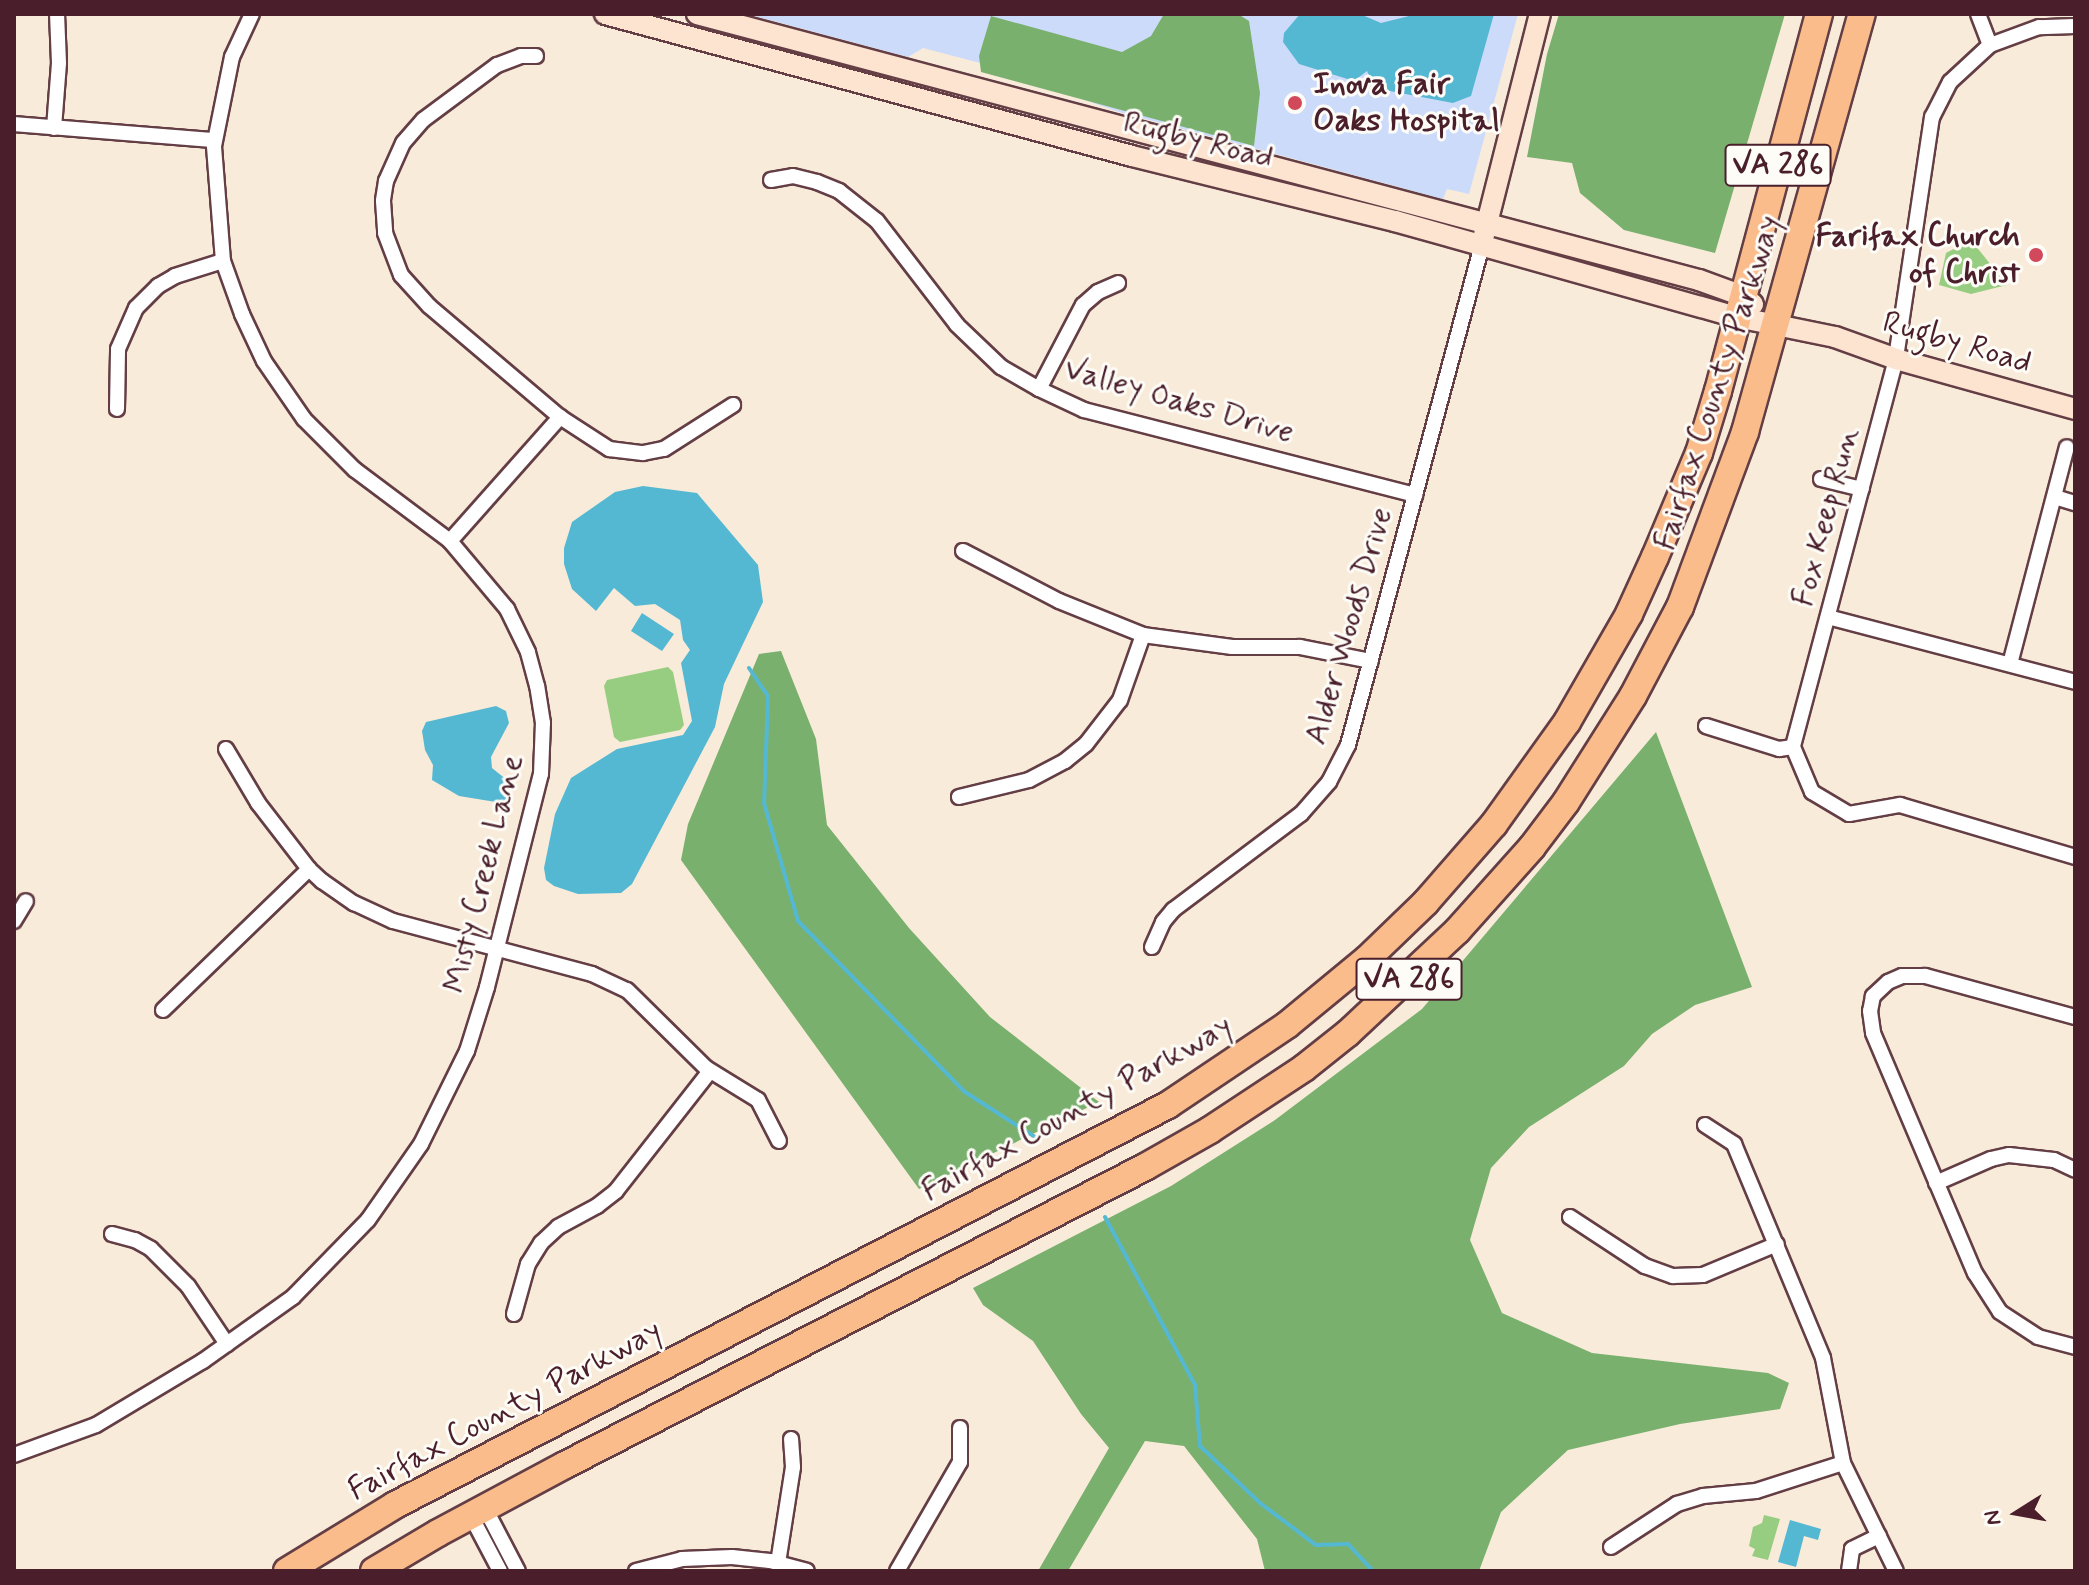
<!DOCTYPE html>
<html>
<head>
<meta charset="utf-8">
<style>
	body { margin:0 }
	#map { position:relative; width:2089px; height:1585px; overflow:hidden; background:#f9ebda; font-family:Mynerve,sans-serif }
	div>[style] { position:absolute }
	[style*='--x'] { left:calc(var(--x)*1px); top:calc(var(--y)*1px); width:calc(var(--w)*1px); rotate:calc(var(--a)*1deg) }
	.built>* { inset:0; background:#cddbfa }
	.green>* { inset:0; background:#97cd80 }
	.forest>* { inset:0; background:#79b06e }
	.water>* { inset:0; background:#55b8d3 }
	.stream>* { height:4px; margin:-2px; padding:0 2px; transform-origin:2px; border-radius:2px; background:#55b8d3 }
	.roads { filter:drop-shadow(2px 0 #643e45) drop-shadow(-2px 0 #643e45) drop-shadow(0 2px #643e45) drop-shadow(0 -2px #643e45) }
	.street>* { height:14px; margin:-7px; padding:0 7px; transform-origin:7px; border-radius:7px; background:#fff }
	.secondary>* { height:20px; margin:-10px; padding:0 10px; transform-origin:10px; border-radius:10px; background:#fde4d1 }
	.highway>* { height:26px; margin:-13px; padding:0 13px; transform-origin:13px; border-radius:13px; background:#fabc8b }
	.dots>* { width:22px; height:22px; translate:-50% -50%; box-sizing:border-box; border:4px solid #fdfcf7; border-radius:50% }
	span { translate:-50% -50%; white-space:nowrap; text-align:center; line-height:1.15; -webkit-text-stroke:6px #fdfcf7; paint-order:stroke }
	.shield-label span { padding:2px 6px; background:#fdfcf7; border:2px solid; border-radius:6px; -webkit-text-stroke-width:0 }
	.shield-label { font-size:30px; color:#4a1f2b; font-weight:700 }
	.poi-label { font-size:32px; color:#4a1f2b; font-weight:700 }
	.left { translate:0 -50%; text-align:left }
	.right { translate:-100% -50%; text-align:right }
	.street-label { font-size:32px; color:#4a1f2b }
	.frame { position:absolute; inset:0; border:16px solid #4a1f2b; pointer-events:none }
	.north { position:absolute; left:1977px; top:1473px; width:80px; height:80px; -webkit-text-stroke:6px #fdfcf7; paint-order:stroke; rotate:259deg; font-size:22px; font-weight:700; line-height:32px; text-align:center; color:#4a1f2b }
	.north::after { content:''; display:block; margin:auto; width:28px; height:36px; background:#4a1f2b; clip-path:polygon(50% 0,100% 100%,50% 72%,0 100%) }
</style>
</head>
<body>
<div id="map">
	<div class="built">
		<i style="clip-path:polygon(747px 14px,1518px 14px,1469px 194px,1447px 189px,1443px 199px,1119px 112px,980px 63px,923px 48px,908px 57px)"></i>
	</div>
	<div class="green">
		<i style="clip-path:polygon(1971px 240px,2007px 285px,1971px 294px,1939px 285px,1946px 253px)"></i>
		<i style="clip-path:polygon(668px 667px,673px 672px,684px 725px,680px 730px,620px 742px,614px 737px,604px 686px,607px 680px)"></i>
		<i style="clip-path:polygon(1764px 1515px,1780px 1519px,1768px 1560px,1752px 1556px,1755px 1549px,1749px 1546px,1753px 1527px,1762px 1523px)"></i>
	</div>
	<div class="forest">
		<i style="clip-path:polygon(1164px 14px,1238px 14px,1249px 21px,1260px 93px,1254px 146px,981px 72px,979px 56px,991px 16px,1122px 52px,1151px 36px)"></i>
		<i style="clip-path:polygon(1559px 14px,1785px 14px,1715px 253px,1624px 230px,1580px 193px,1572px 163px,1527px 157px,1547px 54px)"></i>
		<i style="clip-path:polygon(781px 651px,816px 739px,827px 825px,909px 928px,990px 1017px,1099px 1102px,919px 1189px,681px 860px,688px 824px,759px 654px)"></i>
		<i style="clip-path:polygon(1656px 732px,1752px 987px,1695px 1005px,1652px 1034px,1624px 1066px,1529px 1127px,1491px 1168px,1470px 1240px,1502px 1313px,1592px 1353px,1768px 1373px,1789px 1383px,1780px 1409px,1680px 1424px,1568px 1450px,1501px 1512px,1479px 1571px,1265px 1571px,1257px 1539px,1184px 1446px,1145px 1441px,1068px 1571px,1038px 1571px,1109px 1448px,1081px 1414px,1033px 1341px,983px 1305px,973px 1288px,1171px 1186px,1275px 1120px,1422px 1009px)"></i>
	</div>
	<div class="water">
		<i style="clip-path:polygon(1300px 14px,1360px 14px,1381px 23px,1417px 14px,1494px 14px,1471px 96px,1453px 103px,1374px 88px,1367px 71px,1354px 81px,1299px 64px,1283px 42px,1284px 33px)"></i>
		<i style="clip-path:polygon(643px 486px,697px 493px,758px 565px,763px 602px,724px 684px,715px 727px,632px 884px,621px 893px,578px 894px,554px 886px,546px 880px,544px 868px,555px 814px,571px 778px,617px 749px,683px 735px,692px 721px,681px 663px,690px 650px,683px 640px,680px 620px,655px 604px,635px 606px,614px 588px,596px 611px,572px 589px,564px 564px,564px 548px,572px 522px,615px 492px)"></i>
		<i style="clip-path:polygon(642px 613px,674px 634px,662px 651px,631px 631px)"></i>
		<i style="clip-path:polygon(496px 706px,506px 711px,509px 723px,491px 757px,492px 768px,512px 784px,508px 804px,459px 796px,432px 780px,433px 765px,425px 750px,422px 731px,426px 722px)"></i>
		<i style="clip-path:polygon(1790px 1520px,1821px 1529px,1818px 1540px,1804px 1536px,1796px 1567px,1778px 1562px)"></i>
	</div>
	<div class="stream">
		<i style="--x:749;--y:668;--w:34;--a:56"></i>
		<i style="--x:768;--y:696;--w:107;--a:92.1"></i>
		<i style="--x:764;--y:803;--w:123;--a:73.9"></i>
		<i style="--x:798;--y:921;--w:239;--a:45.7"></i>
		<i style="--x:965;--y:1092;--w:83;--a:32.7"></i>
		<i style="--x:1105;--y:1217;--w:191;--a:61.8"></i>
		<i style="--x:1195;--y:1385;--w:61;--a:85.3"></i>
		<i style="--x:1200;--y:1446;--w:83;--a:43.5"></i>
		<i style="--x:1260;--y:1503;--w:70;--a:36.9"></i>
		<i style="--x:1316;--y:1545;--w:32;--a:-2"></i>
		<i style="--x:1348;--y:1544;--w:37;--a:47"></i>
	</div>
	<div class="roads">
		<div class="street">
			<i style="--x:1978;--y:14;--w:33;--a:69"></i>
			<i style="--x:2075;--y:26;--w:36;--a:178"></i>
			<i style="--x:2039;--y:27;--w:52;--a:159.8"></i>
			<i style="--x:1990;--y:45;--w:54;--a:137.2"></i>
			<i style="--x:1950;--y:82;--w:39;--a:117"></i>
			<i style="--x:1932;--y:117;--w:245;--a:98.5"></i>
			<i style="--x:1896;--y:359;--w:401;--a:104.9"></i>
			<i style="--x:1793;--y:747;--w:49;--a:67.1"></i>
			<i style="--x:1812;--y:792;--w:43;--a:30.7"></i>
			<i style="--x:1849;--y:814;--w:52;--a:-10"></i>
			<i style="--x:1900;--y:805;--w:183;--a:16.5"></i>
			<i style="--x:536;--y:56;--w:15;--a:180"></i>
			<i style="--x:521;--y:56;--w:26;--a:159"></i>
			<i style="--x:497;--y:65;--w:92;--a:143.4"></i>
			<i style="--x:423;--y:120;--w:30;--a:131"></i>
			<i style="--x:403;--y:143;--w:42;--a:114.1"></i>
			<i style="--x:386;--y:181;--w:20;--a:99"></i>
			<i style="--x:383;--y:201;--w:32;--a:86"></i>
			<i style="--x:385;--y:233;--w:45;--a:69.1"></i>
			<i style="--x:401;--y:275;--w:42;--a:47.9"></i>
			<i style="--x:429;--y:306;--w:172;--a:40.3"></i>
			<i style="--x:560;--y:417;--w:59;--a:33.1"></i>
			<i style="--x:609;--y:449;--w:34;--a:7"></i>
			<i style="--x:643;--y:453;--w:21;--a:-11"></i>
			<i style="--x:664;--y:449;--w:82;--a:-32.5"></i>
			<i style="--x:14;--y:124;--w:201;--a:4.6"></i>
			<i style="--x:54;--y:128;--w:65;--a:-85.6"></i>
			<i style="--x:59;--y:63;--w:49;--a:-92.3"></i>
			<i style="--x:771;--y:180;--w:22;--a:-10"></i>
			<i style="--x:793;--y:176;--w:25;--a:14"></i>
			<i style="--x:817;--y:182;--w:24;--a:22"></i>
			<i style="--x:839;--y:191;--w:48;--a:38.3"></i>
			<i style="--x:877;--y:221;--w:131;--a:52.4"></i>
			<i style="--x:957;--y:325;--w:61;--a:43.7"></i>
			<i style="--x:1001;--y:367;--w:44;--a:30.1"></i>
			<i style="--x:1039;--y:389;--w:50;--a:25"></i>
			<i style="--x:1084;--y:410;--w:342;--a:14.4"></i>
			<i style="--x:1039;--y:389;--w:95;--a:-62.4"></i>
			<i style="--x:1083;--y:305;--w:20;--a:-41"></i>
			<i style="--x:1098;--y:292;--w:22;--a:-24"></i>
			<i style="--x:117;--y:409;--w:60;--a:-89"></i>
			<i style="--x:118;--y:349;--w:45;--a:-66.3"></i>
			<i style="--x:136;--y:308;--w:31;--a:-45"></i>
			<i style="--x:158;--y:286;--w:20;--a:-30"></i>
			<i style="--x:175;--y:276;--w:50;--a:-17.4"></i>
			<i style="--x:1821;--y:479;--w:42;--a:13.7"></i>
			<i style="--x:2055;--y:497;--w:21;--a:17"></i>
			<i style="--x:450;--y:541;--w:166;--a:-48.4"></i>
			<i style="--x:963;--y:551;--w:108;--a:27.5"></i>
			<i style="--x:1059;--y:601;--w:91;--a:22"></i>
			<i style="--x:1143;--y:635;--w:90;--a:7.7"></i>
			<i style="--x:1232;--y:647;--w:68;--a:0"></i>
			<i style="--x:1300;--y:647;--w:72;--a:11.2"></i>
			<i style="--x:1828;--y:617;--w:255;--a:14.7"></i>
			<i style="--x:2010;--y:664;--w:224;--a:-75.3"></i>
			<i style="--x:1706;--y:726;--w:77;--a:17.5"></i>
			<i style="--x:1779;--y:749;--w:14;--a:-8"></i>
			<i style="--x:226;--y:749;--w:63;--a:59.3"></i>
			<i style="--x:258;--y:803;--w:83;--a:52.3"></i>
			<i style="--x:309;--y:869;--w:18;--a:43"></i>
			<i style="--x:322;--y:881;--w:39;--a:35"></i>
			<i style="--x:354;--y:903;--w:43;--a:24.8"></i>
			<i style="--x:393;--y:921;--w:206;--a:14.9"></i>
			<i style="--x:592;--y:974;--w:38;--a:25"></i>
			<i style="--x:627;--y:990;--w:111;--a:44.6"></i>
			<i style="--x:706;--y:1068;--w:61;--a:31.6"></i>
			<i style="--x:758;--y:1100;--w:46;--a:62.9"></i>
			<i style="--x:959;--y:797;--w:72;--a:-13.7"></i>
			<i style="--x:1029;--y:780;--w:41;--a:-27.8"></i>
			<i style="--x:1065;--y:761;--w:27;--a:-39"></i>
			<i style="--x:1086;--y:744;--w:56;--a:-52.3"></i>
			<i style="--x:1120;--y:700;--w:69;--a:-70.5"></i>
			<i style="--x:14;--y:921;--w:23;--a:-59"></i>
			<i style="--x:1152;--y:947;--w:27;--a:-66"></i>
			<i style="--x:1163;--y:922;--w:16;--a:-50"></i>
			<i style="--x:1173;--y:910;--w:160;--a:-36.9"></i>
			<i style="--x:1301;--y:814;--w:43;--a:-48.8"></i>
			<i style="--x:1329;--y:782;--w:42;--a:-62.8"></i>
			<i style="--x:1348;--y:745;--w:518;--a:-75"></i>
			<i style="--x:163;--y:1010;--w:203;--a:-44"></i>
			<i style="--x:2075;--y:1017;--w:156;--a:-164.7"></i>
			<i style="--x:1925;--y:976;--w:23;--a:180"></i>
			<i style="--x:1902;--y:976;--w:15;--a:157"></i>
			<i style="--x:1888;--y:982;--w:21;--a:137"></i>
			<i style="--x:1873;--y:996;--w:15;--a:101"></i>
			<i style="--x:1870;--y:1011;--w:22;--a:82"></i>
			<i style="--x:1873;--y:1033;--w:261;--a:67"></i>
			<i style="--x:1975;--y:1273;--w:46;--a:57.3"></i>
			<i style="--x:2000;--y:1312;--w:45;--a:33.3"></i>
			<i style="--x:2038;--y:1337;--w:38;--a:15"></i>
			<i style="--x:1705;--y:1125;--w:35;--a:33"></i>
			<i style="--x:1734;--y:1144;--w:232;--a:67.4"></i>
			<i style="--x:1823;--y:1358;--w:107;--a:79.2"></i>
			<i style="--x:1843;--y:1463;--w:120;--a:63.9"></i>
			<i style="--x:1936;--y:1183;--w:60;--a:-23.6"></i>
			<i style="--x:1991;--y:1159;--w:18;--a:-13"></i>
			<i style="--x:2009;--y:1155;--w:45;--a:6.3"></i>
			<i style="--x:2054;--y:1160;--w:23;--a:25"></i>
			<i style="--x:1570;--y:1217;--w:90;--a:33.2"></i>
			<i style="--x:1645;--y:1266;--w:30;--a:20"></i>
			<i style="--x:1673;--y:1276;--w:30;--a:-2"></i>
			<i style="--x:1703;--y:1275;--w:80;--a:-22.7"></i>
			<i style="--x:112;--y:1234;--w:24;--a:15"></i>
			<i style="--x:135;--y:1240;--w:18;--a:29"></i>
			<i style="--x:151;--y:1249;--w:52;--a:45"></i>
			<i style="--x:188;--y:1286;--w:70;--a:56.1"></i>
			<i style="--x:514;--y:1314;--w:52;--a:-74.4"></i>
			<i style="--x:528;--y:1264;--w:25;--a:-58"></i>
			<i style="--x:541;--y:1243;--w:23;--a:-43"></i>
			<i style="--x:558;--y:1227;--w:44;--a:-28.3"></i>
			<i style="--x:597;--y:1206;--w:24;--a:-38"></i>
			<i style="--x:616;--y:1191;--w:152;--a:-51.9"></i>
			<i style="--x:14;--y:1455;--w:87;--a:-20.1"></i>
			<i style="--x:96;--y:1425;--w:125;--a:-30.9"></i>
			<i style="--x:203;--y:1361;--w:110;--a:-35.4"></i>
			<i style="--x:293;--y:1297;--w:107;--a:-45.8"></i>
			<i style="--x:368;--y:1220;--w:93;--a:-55.1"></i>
			<i style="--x:421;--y:1144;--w:104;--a:-63.7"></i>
			<i style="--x:467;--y:1051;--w:67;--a:-72.6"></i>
			<i style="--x:487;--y:987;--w:220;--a:-75.8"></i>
			<i style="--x:541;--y:774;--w:51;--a:-87.8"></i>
			<i style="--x:543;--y:723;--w:37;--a:-99"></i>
			<i style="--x:537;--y:686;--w:35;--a:-105"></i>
			<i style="--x:528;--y:652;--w:48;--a:-116"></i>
			<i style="--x:507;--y:609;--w:89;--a:-130"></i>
			<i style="--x:450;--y:541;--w:119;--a:-143.2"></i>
			<i style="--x:355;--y:470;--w:72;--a:-135"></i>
			<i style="--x:304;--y:419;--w:70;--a:-124.6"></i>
			<i style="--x:264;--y:361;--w:52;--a:-115.1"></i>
			<i style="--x:242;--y:314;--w:56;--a:-109.7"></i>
			<i style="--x:223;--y:261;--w:115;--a:-94.5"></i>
			<i style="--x:214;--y:146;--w:91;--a:-78.6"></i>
			<i style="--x:232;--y:57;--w:47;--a:-65.1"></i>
			<i style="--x:485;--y:1508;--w:71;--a:62.4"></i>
			<i style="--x:471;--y:1516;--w:62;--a:62.2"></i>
			<i style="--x:1611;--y:1547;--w:79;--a:-33.1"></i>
			<i style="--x:1677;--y:1504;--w:27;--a:-17"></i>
			<i style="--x:1703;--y:1496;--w:53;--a:-5.4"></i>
			<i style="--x:1756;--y:1491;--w:91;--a:-17.8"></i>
			<i style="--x:778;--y:1563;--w:97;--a:-81.1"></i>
			<i style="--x:793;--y:1467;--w:28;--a:-94"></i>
			<i style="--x:636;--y:1571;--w:48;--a:-14.6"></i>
			<i style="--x:682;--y:1559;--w:50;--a:-2.3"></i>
			<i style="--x:732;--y:1557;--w:38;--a:6"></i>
			<i style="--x:770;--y:1561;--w:38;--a:15"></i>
			<i style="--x:897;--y:1571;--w:126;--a:-60"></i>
			<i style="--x:960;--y:1462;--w:34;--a:-90"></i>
			<i style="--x:1849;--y:1571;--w:22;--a:-82"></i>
			<i style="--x:1852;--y:1549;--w:30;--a:-26"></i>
		</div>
		<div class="secondary">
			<i style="--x:605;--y:14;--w:546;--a:15.08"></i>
			<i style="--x:1132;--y:156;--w:271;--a:13.9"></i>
			<i style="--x:1395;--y:221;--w:355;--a:15.7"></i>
			<i style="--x:1737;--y:317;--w:100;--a:11.5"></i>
			<i style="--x:1835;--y:337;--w:65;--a:19.8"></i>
			<i style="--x:1896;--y:359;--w:186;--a:15.6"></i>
			<i style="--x:697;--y:14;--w:1037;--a:14.87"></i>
			<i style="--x:1699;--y:280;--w:47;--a:20"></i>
			<i style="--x:1743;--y:296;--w:13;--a:39"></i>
			<i style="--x:1484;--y:235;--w:228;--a:-75.8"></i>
		</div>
		<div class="highway">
			<i style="--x:287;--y:1571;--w:127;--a:-31.4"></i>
			<i style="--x:395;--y:1505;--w:870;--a:-27.36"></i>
			<i style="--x:1168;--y:1105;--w:143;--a:-33.9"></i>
			<i style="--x:1287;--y:1025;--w:104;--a:-39.5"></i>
			<i style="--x:1367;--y:959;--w:82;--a:-44"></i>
			<i style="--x:1426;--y:902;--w:103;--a:-48.9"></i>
			<i style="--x:1494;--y:824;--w:125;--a:-54.4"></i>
			<i style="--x:1567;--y:722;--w:125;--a:-60.1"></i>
			<i style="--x:1629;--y:614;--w:63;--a:-65.5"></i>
			<i style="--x:1655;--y:557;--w:113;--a:-67.1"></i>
			<i style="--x:1699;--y:453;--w:65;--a:-73"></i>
			<i style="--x:1718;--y:391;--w:390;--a:-75"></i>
			<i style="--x:374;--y:1571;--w:74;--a:-30.7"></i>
			<i style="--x:438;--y:1533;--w:144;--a:-28.2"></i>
			<i style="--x:565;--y:1465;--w:652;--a:-27.19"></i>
			<i style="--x:1145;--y:1167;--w:75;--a:-29.6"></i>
			<i style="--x:1210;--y:1130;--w:113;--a:-33.4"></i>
			<i style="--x:1304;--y:1068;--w:56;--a:-38.5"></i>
			<i style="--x:1348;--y:1033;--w:149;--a:-43.1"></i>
			<i style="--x:1457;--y:931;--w:113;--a:-48.2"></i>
			<i style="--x:1532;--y:847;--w:56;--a:-52.9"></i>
			<i style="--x:1566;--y:802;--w:125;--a:-57.7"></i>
			<i style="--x:1633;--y:696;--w:101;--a:-62.2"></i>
			<i style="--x:1680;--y:607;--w:187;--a:-69.6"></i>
			<i style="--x:1745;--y:432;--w:434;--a:-74.4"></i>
		</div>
	</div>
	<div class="dots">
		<i style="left:1295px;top:103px;background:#d1495b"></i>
		<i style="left:2036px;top:255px;background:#d1495b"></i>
	</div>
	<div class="shield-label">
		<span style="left:1778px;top:165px">VA 286</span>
		<span style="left:1409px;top:979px">VA 286</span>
	</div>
	<div class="poi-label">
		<span class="left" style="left:1313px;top:103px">Inova Fair<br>Oaks Hospital</span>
		<span class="right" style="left:2020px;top:255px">Farifax Church<br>of Christ</span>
	</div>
	<div class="street-label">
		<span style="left:1198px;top:141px;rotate:14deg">Rugby Road</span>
		<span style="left:1957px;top:343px;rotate:16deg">Rugby Road</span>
		<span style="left:1718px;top:383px;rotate:-72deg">Fairfax County Parkway</span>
		<span style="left:1179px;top:401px;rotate:16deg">Valley Oaks Drive</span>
		<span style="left:1826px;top:517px;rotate:-75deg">Fox Keep Run</span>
		<span style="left:1349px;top:626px;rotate:-74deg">Alder Woods Drive</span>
		<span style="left:484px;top:874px;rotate:-76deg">Misty Creek Lane</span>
		<span style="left:1077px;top:1109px;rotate:-29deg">Fairfax County Parkway</span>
		<span style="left:505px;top:1411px;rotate:-28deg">Fairfax County Parkway</span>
	</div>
	<div class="frame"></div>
	<div class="north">N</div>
</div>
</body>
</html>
